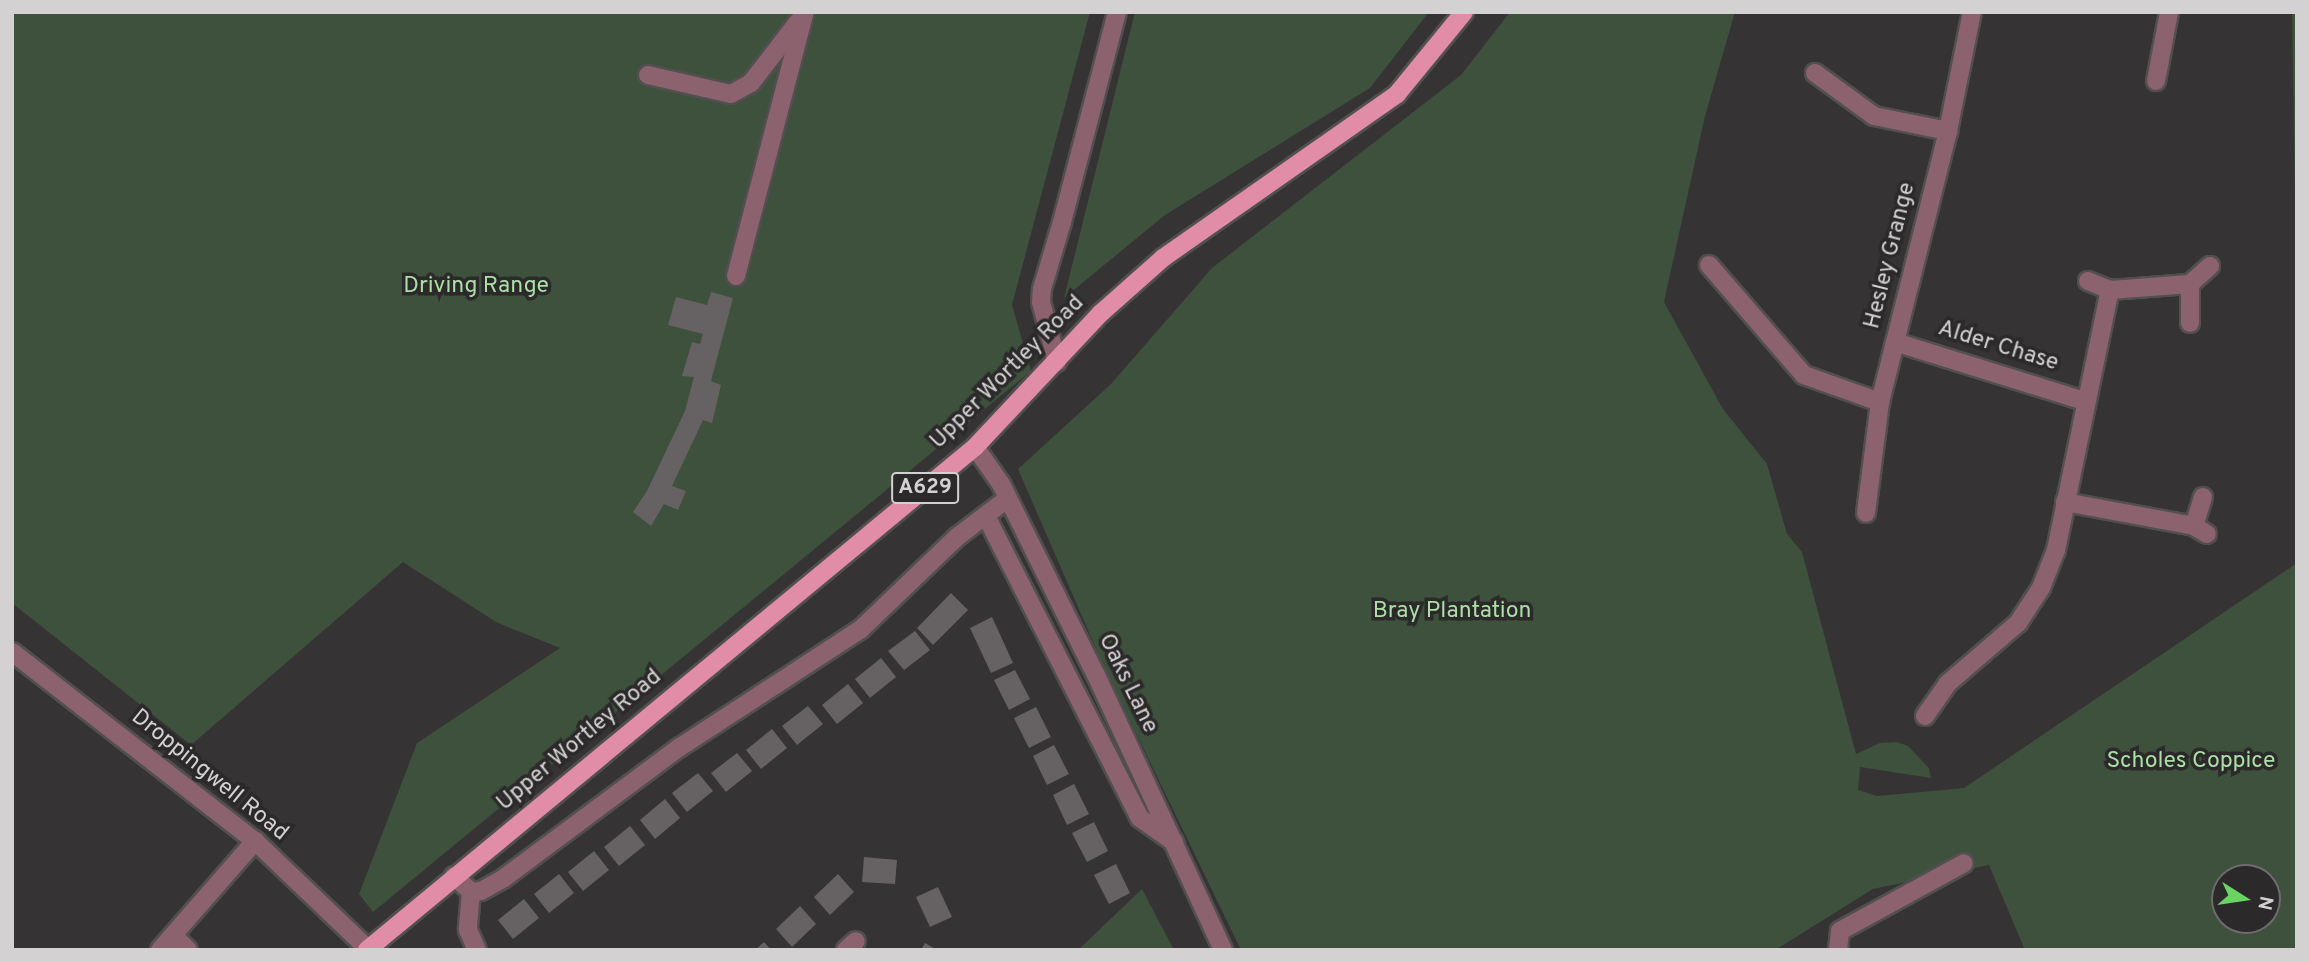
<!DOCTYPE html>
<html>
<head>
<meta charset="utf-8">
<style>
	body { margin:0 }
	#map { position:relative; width:2309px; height:962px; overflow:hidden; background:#363334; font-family:Overpass,sans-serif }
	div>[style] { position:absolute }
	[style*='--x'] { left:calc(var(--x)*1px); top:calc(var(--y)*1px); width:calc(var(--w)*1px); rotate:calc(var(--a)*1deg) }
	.green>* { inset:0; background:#3d513c }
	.building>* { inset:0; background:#666263 }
	.roads { filter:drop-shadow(2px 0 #524f50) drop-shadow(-2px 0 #524f50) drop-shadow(0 2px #524f50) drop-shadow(0 -2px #524f50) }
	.minor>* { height:18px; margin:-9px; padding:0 9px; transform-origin:9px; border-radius:9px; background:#8c626e }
	.major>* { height:18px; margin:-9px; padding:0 9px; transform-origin:9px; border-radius:9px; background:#e28da7 }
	span { translate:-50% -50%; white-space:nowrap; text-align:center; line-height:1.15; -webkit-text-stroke:7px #2c292a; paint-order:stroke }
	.shield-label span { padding:2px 5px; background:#2c292a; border:2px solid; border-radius:5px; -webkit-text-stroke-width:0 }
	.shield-label { font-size:21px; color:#d3d1d1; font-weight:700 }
	.street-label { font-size:23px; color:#d3d1d1 }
	.park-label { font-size:23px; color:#aadfa6 }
	.frame { position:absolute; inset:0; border:14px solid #d3d1d1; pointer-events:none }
	.north { position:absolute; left:2211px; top:864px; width:70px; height:70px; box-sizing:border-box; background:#2c292a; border:2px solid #6f6c6d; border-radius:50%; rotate:102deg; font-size:19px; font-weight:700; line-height:28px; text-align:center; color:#d3d1d1 }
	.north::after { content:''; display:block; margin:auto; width:24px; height:32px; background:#69d464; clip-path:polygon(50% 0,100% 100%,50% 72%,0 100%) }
</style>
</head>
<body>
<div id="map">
	<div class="green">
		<i style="clip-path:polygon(12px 12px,1090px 12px,1012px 305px,1031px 371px,373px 912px,359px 894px,417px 743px,560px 648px,496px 622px,403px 562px,191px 745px,12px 603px)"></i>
		<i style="clip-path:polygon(1135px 12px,1429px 12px,1370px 88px,1165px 215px,1064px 298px)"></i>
		<i style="clip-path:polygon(evenodd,1510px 12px,1735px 12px,1705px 116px,1664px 302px,1723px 409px,1767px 464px,1787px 534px,1802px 552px,1856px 754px,1880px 743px,1897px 742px,1908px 746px,1929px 768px,1931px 778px,1860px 767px,1858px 790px,1877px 796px,1964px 788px,2297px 563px,2297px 950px,2025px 950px,1989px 865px,1873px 889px,1775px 950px,1241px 950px,1104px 667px,1018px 469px,1111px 384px,1212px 268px,1461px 75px,1510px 12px,2225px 878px,2267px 878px,2267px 920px,2225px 920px,2225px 878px)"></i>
		<i style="clip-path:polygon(2292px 12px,2297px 12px,2297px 317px)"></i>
		<i style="clip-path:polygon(1142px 889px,1174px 950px,1078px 950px)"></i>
	</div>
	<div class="building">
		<i style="clip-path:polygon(711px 292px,733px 298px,711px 381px,721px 385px,712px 423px,703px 420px,672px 486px,686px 491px,678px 510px,664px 504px,651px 526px,633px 512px,647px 491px,685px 411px,694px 377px,682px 376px,692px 342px,700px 344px,703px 334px,668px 325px,676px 297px,707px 305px)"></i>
		<i style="clip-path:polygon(951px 593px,968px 610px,933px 645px,917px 628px)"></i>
		<i style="clip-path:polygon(992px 617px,1013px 663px,991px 673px,970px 628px)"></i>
		<i style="clip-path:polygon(915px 631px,930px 650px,904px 670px,888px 651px)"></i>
		<i style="clip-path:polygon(881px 658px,896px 677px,870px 698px,855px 679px)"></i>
		<i style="clip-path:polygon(1015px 670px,1030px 699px,1009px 710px,994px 680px)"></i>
		<i style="clip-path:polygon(848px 684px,863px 703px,837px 724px,822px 705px)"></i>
		<i style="clip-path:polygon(808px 706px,823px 724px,797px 745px,782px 726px)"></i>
		<i style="clip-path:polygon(1036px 707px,1051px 737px,1029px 748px,1014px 718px)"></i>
		<i style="clip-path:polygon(772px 729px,787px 748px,761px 769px,746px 750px)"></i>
		<i style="clip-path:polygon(1054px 745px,1069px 774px,1047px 785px,1033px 756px)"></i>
		<i style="clip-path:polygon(737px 753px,752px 771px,726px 792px,711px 773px)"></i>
		<i style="clip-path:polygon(698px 773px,713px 791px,687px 812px,672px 793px)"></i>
		<i style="clip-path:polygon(1074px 784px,1089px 814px,1067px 825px,1053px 795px)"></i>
		<i style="clip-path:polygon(665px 799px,680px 818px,655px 839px,640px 820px)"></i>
		<i style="clip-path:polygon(1094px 822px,1108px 851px,1087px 862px,1072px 833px)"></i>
		<i style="clip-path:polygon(630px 826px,645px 845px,619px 866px,604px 847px)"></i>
		<i style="clip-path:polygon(594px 851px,609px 870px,583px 891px,568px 872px)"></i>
		<i style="clip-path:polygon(864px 857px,897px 860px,895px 884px,862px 882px)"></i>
		<i style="clip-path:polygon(1116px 864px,1130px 893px,1109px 904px,1094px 875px)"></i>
		<i style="clip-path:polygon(559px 874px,574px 893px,549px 913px,534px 894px)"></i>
		<i style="clip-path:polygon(838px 874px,854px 892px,830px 915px,814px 897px)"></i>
		<i style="clip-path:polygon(938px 887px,952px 917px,930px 927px,916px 897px)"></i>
		<i style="clip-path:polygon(524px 899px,539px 918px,513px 939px,498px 920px)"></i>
		<i style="clip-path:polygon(800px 906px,816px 924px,792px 947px,776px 929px)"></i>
		<i style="clip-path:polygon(764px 942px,771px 950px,755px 950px)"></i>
		<i style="clip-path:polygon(925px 943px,937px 950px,921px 950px)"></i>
	</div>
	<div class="roads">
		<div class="minor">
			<i style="--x:1815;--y:73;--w:73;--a:36.1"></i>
			<i style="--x:1874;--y:116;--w:76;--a:11.5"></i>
			<i style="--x:648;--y:75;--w:85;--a:12.9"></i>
			<i style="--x:731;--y:94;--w:23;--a:-29"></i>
			<i style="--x:751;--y:83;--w:77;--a:-52.4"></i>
			<i style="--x:2156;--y:81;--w:70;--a:-79.3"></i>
			<i style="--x:1709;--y:265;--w:145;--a:49.2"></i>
			<i style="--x:1804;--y:375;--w:81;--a:19.6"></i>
			<i style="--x:736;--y:276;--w:273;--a:-75.4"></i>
			<i style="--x:2088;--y:281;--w:24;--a:22"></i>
			<i style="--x:2190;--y:323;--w:39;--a:-90"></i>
			<i style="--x:2190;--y:284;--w:27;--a:-42"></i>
			<i style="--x:1895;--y:342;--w:199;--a:17.3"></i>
			<i style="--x:1057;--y:362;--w:62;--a:-104.9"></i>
			<i style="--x:1041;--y:302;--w:13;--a:-86"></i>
			<i style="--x:1042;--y:289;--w:70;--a:-73.4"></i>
			<i style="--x:1062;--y:222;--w:217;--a:-75.3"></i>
			<i style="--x:975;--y:447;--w:45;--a:54.9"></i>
			<i style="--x:1001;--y:484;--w:213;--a:63.6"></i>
			<i style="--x:1096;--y:675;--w:303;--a:65.2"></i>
			<i style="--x:2203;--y:497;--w:30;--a:107"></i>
			<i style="--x:2194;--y:526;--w:15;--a:32"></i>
			<i style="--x:2065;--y:502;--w:131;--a:10.5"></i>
			<i style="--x:1866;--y:513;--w:112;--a:-82.8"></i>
			<i style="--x:1880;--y:402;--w:279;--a:-75.9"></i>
			<i style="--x:1948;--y:131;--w:121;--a:-78.6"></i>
			<i style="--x:986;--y:516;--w:339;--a:63"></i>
			<i style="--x:1140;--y:818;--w:42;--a:35.2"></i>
			<i style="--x:12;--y:652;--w:308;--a:37.9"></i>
			<i style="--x:255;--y:841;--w:156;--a:43.7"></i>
			<i style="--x:1925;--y:716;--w:39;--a:-55"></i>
			<i style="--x:1947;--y:684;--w:94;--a:-40.7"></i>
			<i style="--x:2018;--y:623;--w:42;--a:-56.7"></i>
			<i style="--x:2041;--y:588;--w:41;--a:-68.5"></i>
			<i style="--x:2056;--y:550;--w:266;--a:-78.3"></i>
			<i style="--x:2110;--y:290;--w:80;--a:-4.3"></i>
			<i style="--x:454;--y:876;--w:23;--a:43"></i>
			<i style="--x:471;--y:892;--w:10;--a:-6"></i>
			<i style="--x:481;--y:891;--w:26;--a:-29"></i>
			<i style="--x:504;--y:878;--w:219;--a:-36.7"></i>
			<i style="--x:680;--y:747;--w:216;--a:-33.1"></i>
			<i style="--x:861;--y:629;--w:133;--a:-43.8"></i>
			<i style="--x:957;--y:537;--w:63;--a:-37.2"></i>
			<i style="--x:471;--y:892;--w:38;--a:95"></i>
			<i style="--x:468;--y:930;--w:22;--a:66"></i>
			<i style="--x:173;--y:935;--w:21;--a:45"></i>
			<i style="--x:160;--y:950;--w:145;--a:-48.9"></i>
			<i style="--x:846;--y:950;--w:13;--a:-42"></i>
			<i style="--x:1838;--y:950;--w:19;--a:-84"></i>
			<i style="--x:1840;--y:931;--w:141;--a:-28.7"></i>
		</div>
		<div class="major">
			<i style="--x:367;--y:950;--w:789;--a:-39.6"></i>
			<i style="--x:975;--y:447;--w:184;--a:-46.8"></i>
			<i style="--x:1101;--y:313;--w:83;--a:-41.6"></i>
			<i style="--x:1163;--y:258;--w:286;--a:-35"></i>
			<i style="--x:1397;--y:94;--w:106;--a:-50.7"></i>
		</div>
	</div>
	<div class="shield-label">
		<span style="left:925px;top:488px">A629</span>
	</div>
	<div class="street-label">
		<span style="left:1891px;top:256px;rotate:-76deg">Hesley Grange</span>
		<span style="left:1998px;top:347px;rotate:17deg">Alder Chase</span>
		<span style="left:1008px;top:373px;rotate:-45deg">Upper Wortley Road</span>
		<span style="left:1127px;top:684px;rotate:64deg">Oaks Lane</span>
		<span style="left:580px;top:741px;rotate:-40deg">Upper Wortley Road</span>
		<span style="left:209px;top:776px;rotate:39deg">Droppingwell Road</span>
	</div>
	<div class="park-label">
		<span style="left:476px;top:287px">Driving Range</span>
		<span style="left:1452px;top:612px">Bray Plantation</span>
		<span style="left:2191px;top:762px">Scholes Coppice</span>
	</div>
	<div class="frame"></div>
	<div class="north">N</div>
</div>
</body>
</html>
